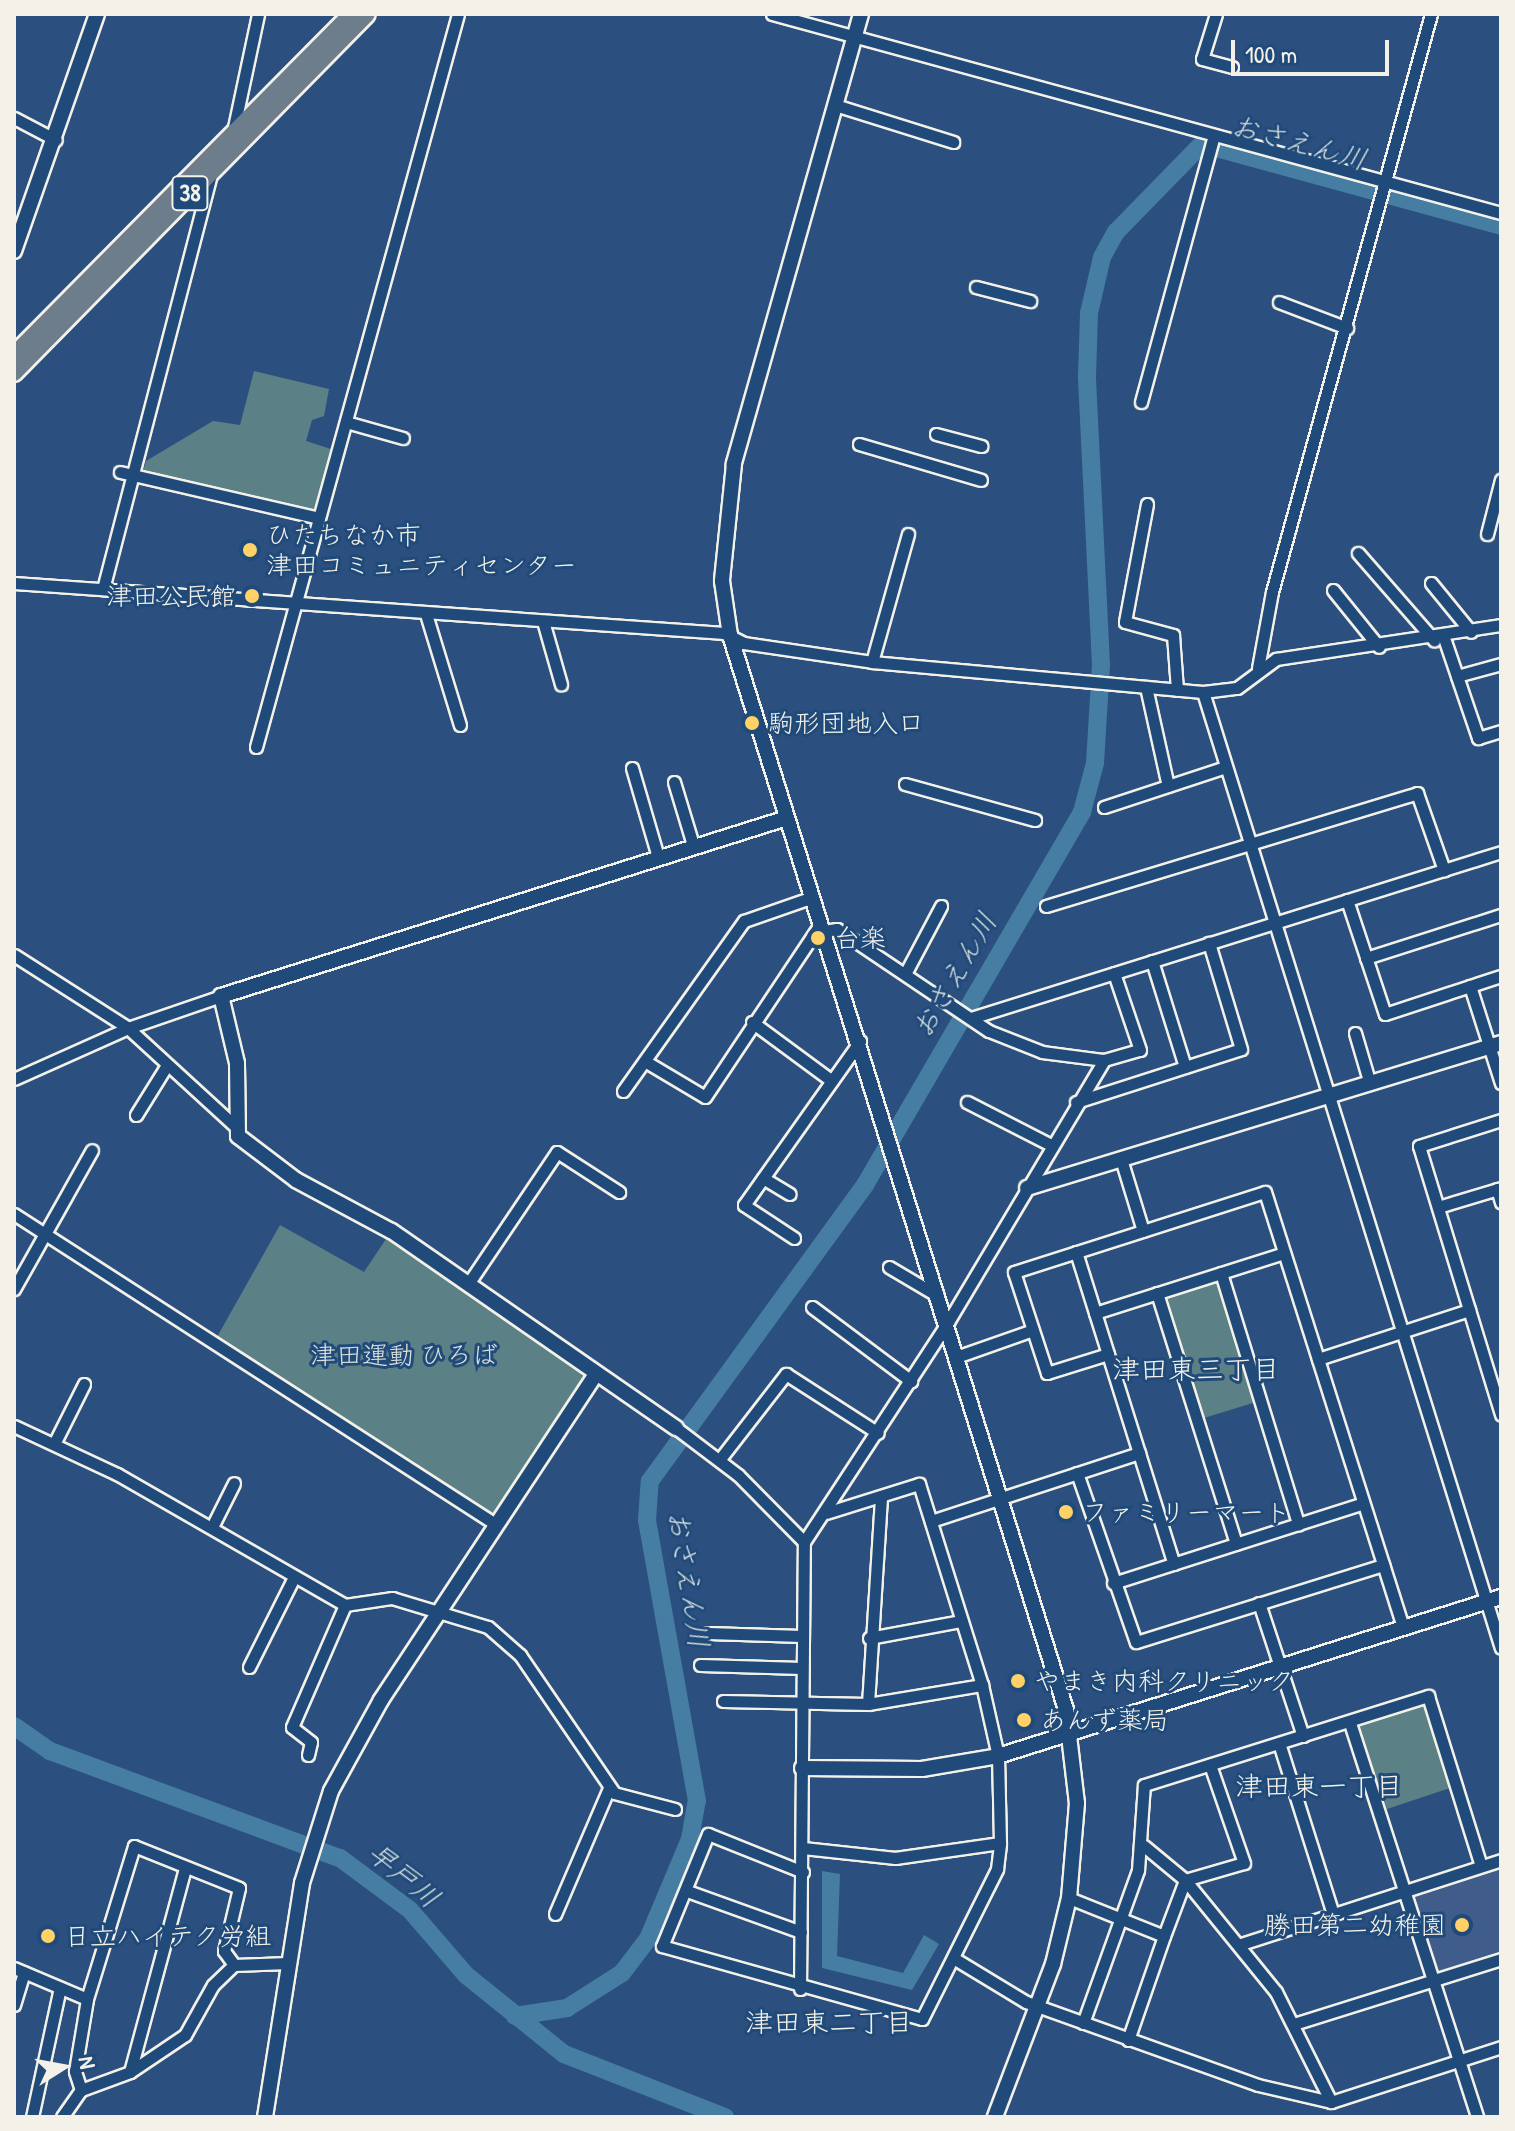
<!DOCTYPE html>
<html>
<head>
<meta charset="utf-8">
<style>
	body { margin:0 }
	#map { position:relative; width:1515px; height:2131px; overflow:hidden; background:#2b5080; font-family:"Patrick Hand","Klee One",sans-serif }
	div>[style] { position:absolute }
	[style*='--x'] { left:calc(var(--x)*1px); top:calc(var(--y)*1px); width:calc(var(--w)*1px); rotate:calc(var(--a)*1deg) }
	.built>* { inset:0; background:#3f5c8a }
	.green>* { inset:0; background:#5b8086 }
	.water>* { inset:0; background:#467da2 }
	.river>* { height:18px; margin:-9px; padding:0 9px; transform-origin:9px; border-radius:9px; background:#467da2 }
	.roads { filter:drop-shadow(2px 0 #f4f1e8) drop-shadow(-2px 0 #f4f1e8) drop-shadow(0 2px #f4f1e8) drop-shadow(0 -2px #f4f1e8) }
	.street>* { height:11px; margin:-5.5px; padding:0 5.5px; transform-origin:5.5px; border-radius:5.5px; background:#1f4a7a }
	.secondary>* { height:14px; margin:-7px; padding:0 7px; transform-origin:7px; border-radius:7px; background:#1f4a7a }
	.primary>* { height:16px; margin:-8px; padding:0 8px; transform-origin:8px; border-radius:8px; background:#6d7d8c }
	.dots>* { width:22px; height:22px; translate:-50% -50%; box-sizing:border-box; border:4px solid #1f4a7a; border-radius:50% }
	span { translate:-50% -50%; white-space:nowrap; text-align:center; line-height:1.15; -webkit-text-stroke:6px #1f4a7a; paint-order:stroke }
	.shield-label span { padding:2px 6px; background:#1f4a7a; border:2px solid; border-radius:6px; -webkit-text-stroke-width:0 }
	.shield-label { font-size:24px; color:#f4f1e8; font-weight:700 }
	.poi-label { font-size:26px; color:#f4f1e8 }
	.left { translate:0 -50%; text-align:left }
	.right { translate:-100% -50%; text-align:right }
	.park-label { font-size:26px; color:#dde0d9 }
	.water-label { font-size:28px; color:#dae0de; font-style:italic }
	.neighbourhood-label { font-size:28px; color:#f4f1e8 }
	.frame { position:absolute; inset:0; border:16px solid #f4f1e8; pointer-events:none }
	.north { position:absolute; left:24px; top:2027px; width:80px; height:80px; -webkit-text-stroke:6px #1f4a7a; paint-order:stroke; rotate:79deg; font-size:22px; font-weight:700; line-height:32px; text-align:center; color:#f4f1e8 }
	.north::after { content:''; display:block; margin:auto; width:28px; height:36px; background:#f4f1e8; clip-path:polygon(50% 0,100% 100%,50% 72%,0 100%) }
	.scale { position:absolute; left:1231px; top:40px; width:158px; height:36px; box-sizing:border-box; border:4px solid #f4f1e8; border-top:0; padding-left:10px; font-size:24px; line-height:28px; white-space:nowrap; color:#f4f1e8; -webkit-text-stroke:6px #1f4a7a; paint-order:stroke }
</style>
</head>
<body>
<div id="map">
	<div class="built">
		<i style="clip-path:polygon(1501px 1867px,1501px 1956px,1438px 1976px,1414px 1895px)"></i>
	</div>
	<div class="green">
		<i style="clip-path:polygon(254px 371px,329px 389px,324px 416px,312px 420px,306px 441px,334px 450px,319px 514px,142px 474px,146px 461px,213px 421px,240px 425px)"></i>
		<i style="clip-path:polygon(280px 1225px,364px 1272px,388px 1236px,585px 1374px,493px 1518px,217px 1337px)"></i>
		<i style="clip-path:polygon(1219px 1282px,1256px 1402px,1204px 1418px,1167px 1297px)"></i>
		<i style="clip-path:polygon(1425px 1701px,1453px 1787px,1387px 1809px,1358px 1725px)"></i>
	</div>
	<div class="water">
		<i style="clip-path:polygon(822px 1871px,840px 1874px,837px 1956px,903px 1973px,924px 1935px,939px 1944px,912px 1990px,822px 1968px)"></i>
	</div>
	<div class="river">
		<i style="--x:14;--y:1726;--w:44;--a:34.8"></i>
		<i style="--x:50;--y:1751;--w:309;--a:20.3"></i>
		<i style="--x:340;--y:1858;--w:87;--a:36.6"></i>
		<i style="--x:410;--y:1910;--w:86;--a:49.3"></i>
		<i style="--x:466;--y:1975;--w:126;--a:38.9"></i>
		<i style="--x:564;--y:2054;--w:173;--a:21.4"></i>
		<i style="--x:515;--y:2016;--w:53;--a:-8.7"></i>
		<i style="--x:567;--y:2008;--w:65;--a:-32.5"></i>
		<i style="--x:622;--y:1973;--w:43;--a:-52.6"></i>
		<i style="--x:648;--y:1939;--w:108;--a:-67.2"></i>
		<i style="--x:690;--y:1839;--w:39;--a:-80"></i>
		<i style="--x:697;--y:1801;--w:285;--a:-100.1"></i>
		<i style="--x:647;--y:1520;--w:39;--a:-86"></i>
		<i style="--x:650;--y:1481;--w:366;--a:-54"></i>
		<i style="--x:865;--y:1185;--w:432;--a:-59.8"></i>
		<i style="--x:1082;--y:812;--w:51;--a:-75.1"></i>
		<i style="--x:1095;--y:763;--w:98;--a:-86.5"></i>
		<i style="--x:1101;--y:665;--w:288;--a:-92.8"></i>
		<i style="--x:1087;--y:377;--w:64;--a:-88.2"></i>
		<i style="--x:1089;--y:313;--w:57;--a:-76.9"></i>
		<i style="--x:1102;--y:257;--w:29;--a:-61"></i>
		<i style="--x:1116;--y:232;--w:123;--a:-45.7"></i>
		<i style="--x:1202;--y:144;--w:310;--a:15.3"></i>
	</div>
	<div class="roads">
		<div class="street">
			<i style="--x:772;--y:14;--w:756;--a:15.27"></i>
			<i style="--x:1216;--y:14;--w:47;--a:107.3"></i>
			<i style="--x:1202;--y:59;--w:31;--a:15"></i>
			<i style="--x:835;--y:105;--w:124;--a:17.4"></i>
			<i style="--x:14;--y:118;--w:47;--a:27.6"></i>
			<i style="--x:233;--y:132;--w:121;--a:-78"></i>
			<i style="--x:976;--y:287;--w:56;--a:14.5"></i>
			<i style="--x:1279;--y:302;--w:73;--a:20.9"></i>
			<i style="--x:1141;--y:402;--w:276;--a:-74.7"></i>
			<i style="--x:346;--y:422;--w:59;--a:15.7"></i>
			<i style="--x:936;--y:434;--w:47;--a:14.9"></i>
			<i style="--x:859;--y:444;--w:127;--a:16.4"></i>
			<i style="--x:120;--y:472;--w:204;--a:13"></i>
			<i style="--x:1147;--y:504;--w:120;--a:100.6"></i>
			<i style="--x:1125;--y:622;--w:50;--a:15.2"></i>
			<i style="--x:1173;--y:635;--w:55;--a:85.8"></i>
			<i style="--x:1487;--y:534;--w:56;--a:-75.5"></i>
			<i style="--x:1358;--y:553;--w:116;--a:48.9"></i>
			<i style="--x:14;--y:583;--w:712;--a:4.03"></i>
			<i style="--x:724;--y:633;--w:22;--a:27"></i>
			<i style="--x:744;--y:643;--w:129;--a:8.4"></i>
			<i style="--x:872;--y:662;--w:332;--a:5.2"></i>
			<i style="--x:1203;--y:692;--w:34;--a:-7"></i>
			<i style="--x:1237;--y:688;--w:49;--a:-36.6"></i>
			<i style="--x:1276;--y:659;--w:228;--a:-8.6"></i>
			<i style="--x:1431;--y:583;--w:63;--a:50.8"></i>
			<i style="--x:103;--y:589;--w:433;--a:-75.4"></i>
			<i style="--x:1333;--y:590;--w:73;--a:51.1"></i>
			<i style="--x:426;--y:614;--w:116;--a:73"></i>
			<i style="--x:543;--y:621;--w:66;--a:74.1"></i>
			<i style="--x:1444;--y:638;--w:106;--a:71.2"></i>
			<i style="--x:1478;--y:738;--w:24;--a:-17"></i>
			<i style="--x:872;--y:662;--w:133;--a:-74.3"></i>
			<i style="--x:1258;--y:668;--w:77;--a:-79.6"></i>
			<i style="--x:1272;--y:592;--w:599;--a:-74.62"></i>
			<i style="--x:1457;--y:676;--w:46;--a:-15.3"></i>
			<i style="--x:1146;--y:687;--w:101;--a:77.5"></i>
			<i style="--x:1203;--y:692;--w:1001;--a:72.69"></i>
			<i style="--x:256;--y:747;--w:760;--a:-74.59"></i>
			<i style="--x:632;--y:768;--w:93;--a:73.7"></i>
			<i style="--x:674;--y:782;--w:66;--a:73.2"></i>
			<i style="--x:905;--y:784;--w:135;--a:15.5"></i>
			<i style="--x:1104;--y:807;--w:128;--a:-18.2"></i>
			<i style="--x:1347;--y:900;--w:120;--a:71.6"></i>
			<i style="--x:1385;--y:1014;--w:89;--a:-18.2"></i>
			<i style="--x:1470;--y:986;--w:102;--a:72.3"></i>
			<i style="--x:1046;--y:906;--w:388;--a:-16.9"></i>
			<i style="--x:1417;--y:793;--w:82;--a:70.7"></i>
			<i style="--x:824;--y:931;--w:13;--a:-9"></i>
			<i style="--x:837;--y:929;--w:183;--a:33.9"></i>
			<i style="--x:989;--y:1031;--w:57;--a:21.6"></i>
			<i style="--x:1042;--y:1052;--w:63;--a:7.4"></i>
			<i style="--x:1104;--y:1060;--w:37;--a:-16"></i>
			<i style="--x:1140;--y:1050;--w:81;--a:-108.7"></i>
			<i style="--x:14;--y:955;--w:135;--a:32.6"></i>
			<i style="--x:128;--y:1028;--w:98;--a:-19"></i>
			<i style="--x:1366;--y:958;--w:142;--a:-17.7"></i>
			<i style="--x:1152;--y:961;--w:111;--a:72.7"></i>
			<i style="--x:905;--y:974;--w:77;--a:-62.1"></i>
			<i style="--x:1470;--y:986;--w:33;--a:-18"></i>
			<i style="--x:971;--y:1018;--w:555;--a:-17.39"></i>
			<i style="--x:752;--y:1022;--w:99;--a:36.4"></i>
			<i style="--x:1355;--y:1033;--w:53;--a:73.6"></i>
			<i style="--x:648;--y:1063;--w:66;--a:30.8"></i>
			<i style="--x:705;--y:1097;--w:209;--a:-56.3"></i>
			<i style="--x:14;--y:1079;--w:125;--a:-24.1"></i>
			<i style="--x:128;--y:1028;--w:145;--a:42.5"></i>
			<i style="--x:623;--y:1091;--w:209;--a:-54.6"></i>
			<i style="--x:744;--y:921;--w:73;--a:-19.2"></i>
			<i style="--x:967;--y:1102;--w:94;--a:27.1"></i>
			<i style="--x:1076;--y:1102;--w:173;--a:-17.8"></i>
			<i style="--x:1241;--y:1049;--w:111;--a:-106.8"></i>
			<i style="--x:136;--y:1115;--w:59;--a:-58.2"></i>
			<i style="--x:1501;--y:1120;--w:86;--a:162.4"></i>
			<i style="--x:1419;--y:1146;--w:281;--a:73"></i>
			<i style="--x:1121;--y:1159;--w:75;--a:73"></i>
			<i style="--x:763;--y:1178;--w:31;--a:31"></i>
			<i style="--x:1497;--y:1189;--w:14;--a:73"></i>
			<i style="--x:1438;--y:1207;--w:66;--a:-16.8"></i>
			<i style="--x:14;--y:1214;--w:574;--a:32.78"></i>
			<i style="--x:794;--y:1238;--w:60;--a:-146.6"></i>
			<i style="--x:744;--y:1205;--w:201;--a:-54.7"></i>
			<i style="--x:1076;--y:1252;--w:327;--a:72.6"></i>
			<i style="--x:889;--y:1267;--w:57;--a:30.6"></i>
			<i style="--x:1221;--y:1273;--w:263;--a:72.9"></i>
			<i style="--x:468;--y:1284;--w:159;--a:-56"></i>
			<i style="--x:557;--y:1152;--w:74;--a:32.8"></i>
			<i style="--x:14;--y:1289;--w:159;--a:-60.7"></i>
			<i style="--x:1157;--y:1293;--w:263;--a:72.5"></i>
			<i style="--x:812;--y:1307;--w:124;--a:36.8"></i>
			<i style="--x:1095;--y:1313;--w:198;--a:-17.6"></i>
			<i style="--x:1108;--y:1354;--w:64;--a:162.7"></i>
			<i style="--x:1047;--y:1373;--w:106;--a:-108.1"></i>
			<i style="--x:1014;--y:1272;--w:263;--a:-17.7"></i>
			<i style="--x:1265;--y:1192;--w:457;--a:72.4"></i>
			<i style="--x:959;--y:1356;--w:78;--a:-19.4"></i>
			<i style="--x:1318;--y:1359;--w:159;--a:-18"></i>
			<i style="--x:14;--y:1426;--w:114;--a:25"></i>
			<i style="--x:117;--y:1474;--w:263;--a:29.9"></i>
			<i style="--x:345;--y:1605;--w:48;--a:-8.5"></i>
			<i style="--x:392;--y:1598;--w:100;--a:16.8"></i>
			<i style="--x:488;--y:1627;--w:43;--a:41.2"></i>
			<i style="--x:520;--y:1655;--w:167;--a:55.7"></i>
			<i style="--x:614;--y:1793;--w:63;--a:14.7"></i>
			<i style="--x:676;--y:1428;--w:78;--a:37.2"></i>
			<i style="--x:738;--y:1475;--w:94;--a:45.4"></i>
			<i style="--x:54;--y:1444;--w:67;--a:-63.4"></i>
			<i style="--x:720;--y:1459;--w:108;--a:-52.2"></i>
			<i style="--x:786;--y:1374;--w:109;--a:32.7"></i>
			<i style="--x:1077;--y:1473;--w:179;--a:70.8"></i>
			<i style="--x:1136;--y:1642;--w:259;--a:-17.3"></i>
			<i style="--x:931;--y:1521;--w:219;--a:-18.1"></i>
			<i style="--x:212;--y:1527;--w:49;--a:-63.4"></i>
			<i style="--x:1113;--y:1583;--w:262;--a:-17.7"></i>
			<i style="--x:1259;--y:1603;--w:140;--a:71.7"></i>
			<i style="--x:708;--y:1633;--w:94;--a:1.8"></i>
			<i style="--x:869;--y:1638;--w:94;--a:-10.5"></i>
			<i style="--x:700;--y:1665;--w:102;--a:1.7"></i>
			<i style="--x:249;--y:1667;--w:101;--a:-63.4"></i>
			<i style="--x:723;--y:1701;--w:145;--a:1.2"></i>
			<i style="--x:868;--y:1704;--w:116;--a:-9.5"></i>
			<i style="--x:868;--y:1704;--w:208;--a:-86.4"></i>
			<i style="--x:1350;--y:1723;--w:414;--a:72.1"></i>
			<i style="--x:1279;--y:1743;--w:179;--a:72.5"></i>
			<i style="--x:308;--y:1755;--w:13;--a:-77"></i>
			<i style="--x:311;--y:1742;--w:24;--a:-142"></i>
			<i style="--x:292;--y:1727;--w:133;--a:-66.5"></i>
			<i style="--x:1144;--y:1846;--w:53;--a:39.7"></i>
			<i style="--x:1185;--y:1880;--w:144;--a:50.9"></i>
			<i style="--x:1276;--y:1992;--w:123;--a:63.4"></i>
			<i style="--x:803;--y:1848;--w:93;--a:6.2"></i>
			<i style="--x:895;--y:1858;--w:106;--a:-8.1"></i>
			<i style="--x:803;--y:1872;--w:102;--a:-158.2"></i>
			<i style="--x:708;--y:1834;--w:121;--a:112.3"></i>
			<i style="--x:662;--y:1946;--w:270;--a:15.7"></i>
			<i style="--x:922;--y:2019;--w:168;--a:-63.4"></i>
			<i style="--x:997;--y:1869;--w:26;--a:-83"></i>
			<i style="--x:1000;--y:1843;--w:87;--a:-91.3"></i>
			<i style="--x:998;--y:1756;--w:73;--a:-102.7"></i>
			<i style="--x:982;--y:1685;--w:211;--a:-107.4"></i>
			<i style="--x:919;--y:1484;--w:97;--a:162.7"></i>
			<i style="--x:690;--y:1892;--w:118;--a:19.8"></i>
			<i style="--x:1069;--y:1898;--w:102;--a:21.8"></i>
			<i style="--x:1164;--y:1936;--w:110;--a:109.1"></i>
			<i style="--x:555;--y:1914;--w:137;--a:-66.8"></i>
			<i style="--x:1164;--y:1936;--w:60;--a:-69.4"></i>
			<i style="--x:1185;--y:1880;--w:61;--a:-16.1"></i>
			<i style="--x:1244;--y:1863;--w:104;--a:-109.1"></i>
			<i style="--x:1241;--y:1944;--w:273;--a:-17.9"></i>
			<i style="--x:955;--y:1959;--w:83;--a:31.2"></i>
			<i style="--x:1026;--y:2002;--w:246;--a:19.7"></i>
			<i style="--x:1258;--y:2085;--w:75;--a:13.1"></i>
			<i style="--x:1331;--y:2102;--w:179;--a:-17.9"></i>
			<i style="--x:14;--y:1968;--w:79;--a:23"></i>
			<i style="--x:800;--y:1989;--w:447;--a:-89.5"></i>
			<i style="--x:804;--y:1542;--w:263;--a:-56.8"></i>
			<i style="--x:948;--y:1322;--w:305;--a:-59.2"></i>
			<i style="--x:14;--y:2005;--w:34;--a:-73"></i>
			<i style="--x:1083;--y:2023;--w:163;--a:-70.2"></i>
			<i style="--x:1138;--y:1870;--w:85;--a:-86"></i>
			<i style="--x:1144;--y:1785;--w:298;--a:-17.4"></i>
			<i style="--x:1428;--y:1696;--w:178;--a:72.7"></i>
			<i style="--x:1297;--y:2023;--w:214;--a:-17.4"></i>
			<i style="--x:130;--y:2072;--w:211;--a:-74.9"></i>
			<i style="--x:81;--y:2090;--w:20;--a:-108"></i>
			<i style="--x:75;--y:2071;--w:73;--a:-80.5"></i>
			<i style="--x:87;--y:1999;--w:160;--a:-72.9"></i>
			<i style="--x:134;--y:1846;--w:113;--a:21.8"></i>
			<i style="--x:239;--y:1888;--w:65;--a:103.4"></i>
			<i style="--x:224;--y:1951;--w:17;--a:54"></i>
			<i style="--x:32;--y:2117;--w:132;--a:-77.8"></i>
			<i style="--x:62;--y:2117;--w:33;--a:-55"></i>
			<i style="--x:81;--y:2090;--w:52;--a:-20.2"></i>
			<i style="--x:130;--y:2072;--w:66;--a:-33.9"></i>
			<i style="--x:185;--y:2035;--w:57;--a:-60.8"></i>
			<i style="--x:213;--y:1985;--w:29;--a:-44"></i>
			<i style="--x:234;--y:1965;--w:54;--a:-2.1"></i>
		</div>
		<div class="secondary">
			<i style="--x:861;--y:14;--w:468;--a:105.8"></i>
			<i style="--x:734;--y:464;--w:118;--a:95.9"></i>
			<i style="--x:722;--y:581;--w:55;--a:81.6"></i>
			<i style="--x:730;--y:635;--w:1126;--a:72.64"></i>
			<i style="--x:1066;--y:1710;--w:94;--a:83.3"></i>
			<i style="--x:1077;--y:1803;--w:95;--a:94.8"></i>
			<i style="--x:1069;--y:1898;--w:68;--a:103.6"></i>
			<i style="--x:1053;--y:1964;--w:164;--a:110.8"></i>
			<i style="--x:14;--y:251;--w:251;--a:-70.7"></i>
			<i style="--x:1027;--y:1188;--w:496;--a:-17"></i>
			<i style="--x:676;--y:1428;--w:346;--a:-145.3"></i>
			<i style="--x:391;--y:1231;--w:108;--a:-151.8"></i>
			<i style="--x:296;--y:1180;--w:73;--a:-142.8"></i>
			<i style="--x:238;--y:1136;--w:73;--a:-90.8"></i>
			<i style="--x:237;--y:1063;--w:69;--a:-103.4"></i>
			<i style="--x:221;--y:996;--w:593;--a:-17.46"></i>
			<i style="--x:802;--y:1768;--w:120;--a:0.5"></i>
			<i style="--x:922;--y:1769;--w:77;--a:-9.7"></i>
			<i style="--x:998;--y:1756;--w:528;--a:-17.54"></i>
			<i style="--x:265;--y:2117;--w:237;--a:-81"></i>
			<i style="--x:302;--y:1883;--w:96;--a:-72.5"></i>
			<i style="--x:331;--y:1791;--w:104;--a:-61.2"></i>
			<i style="--x:381;--y:1700;--w:391;--a:-56.6"></i>
		</div>
		<div class="primary">
			<i style="--x:14;--y:355;--w:479;--a:-45.3"></i>
			<i style="--x:14;--y:373;--w:503;--a:-45.48"></i>
		</div>
	</div>
	<div class="dots">
		<i style="left:250px;top:550px;background:#ffd166"></i>
		<i style="left:252px;top:596px;background:#ffd166"></i>
		<i style="left:752px;top:723px;background:#ffd166"></i>
		<i style="left:818px;top:938px;background:#ffd166"></i>
		<i style="left:1066px;top:1512px;background:#ffd166"></i>
		<i style="left:1018px;top:1681px;background:#ffd166"></i>
		<i style="left:1024px;top:1720px;background:#ffd166"></i>
		<i style="left:1462px;top:1925px;background:#ffd166"></i>
		<i style="left:48px;top:1936px;background:#ffd166"></i>
	</div>
	<div class="shield-label">
		<span style="left:190px;top:193px">38</span>
	</div>
	<div class="poi-label">
		<span class="left" style="left:266px;top:550px">ひたちなか市<br>津田コミュニティセンター</span>
		<span class="right" style="left:236px;top:596px">津田公民館</span>
		<span class="left" style="left:768px;top:723px">駒形団地入口</span>
		<span class="left" style="left:834px;top:938px">台楽</span>
		<span class="left" style="left:1082px;top:1512px">ファミリーマート</span>
		<span class="left" style="left:1034px;top:1681px">やまき内科クリニック</span>
		<span class="left" style="left:1040px;top:1720px">あんず薬局</span>
		<span class="right" style="left:1446px;top:1925px">勝田第二幼稚園</span>
		<span class="left" style="left:64px;top:1936px">日立ハイテク労組</span>
	</div>
	<div class="park-label">
		<span style="left:404px;top:1355px">津田運動 ひろば</span>
	</div>
	<div class="water-label">
		<span style="left:1299px;top:142px;rotate:15deg">おさえん川</span>
		<span style="left:954px;top:975px;rotate:-60deg">おさえん川</span>
		<span style="left:689px;top:1579px;rotate:81deg">おさえん川</span>
		<span style="left:404px;top:1875px;rotate:40deg">早戸川</span>
	</div>
	<div class="neighbourhood-label">
		<span style="left:1196px;top:1369px">津田東三丁目</span>
		<span style="left:1319px;top:1786px">津田東一丁目</span>
		<span style="left:829px;top:2022px">津田東二丁目</span>
	</div>
	<div class="frame"></div>
	<div class="north">N</div>
	<div class="scale">100 m</div>
</div>
</body>
</html>
